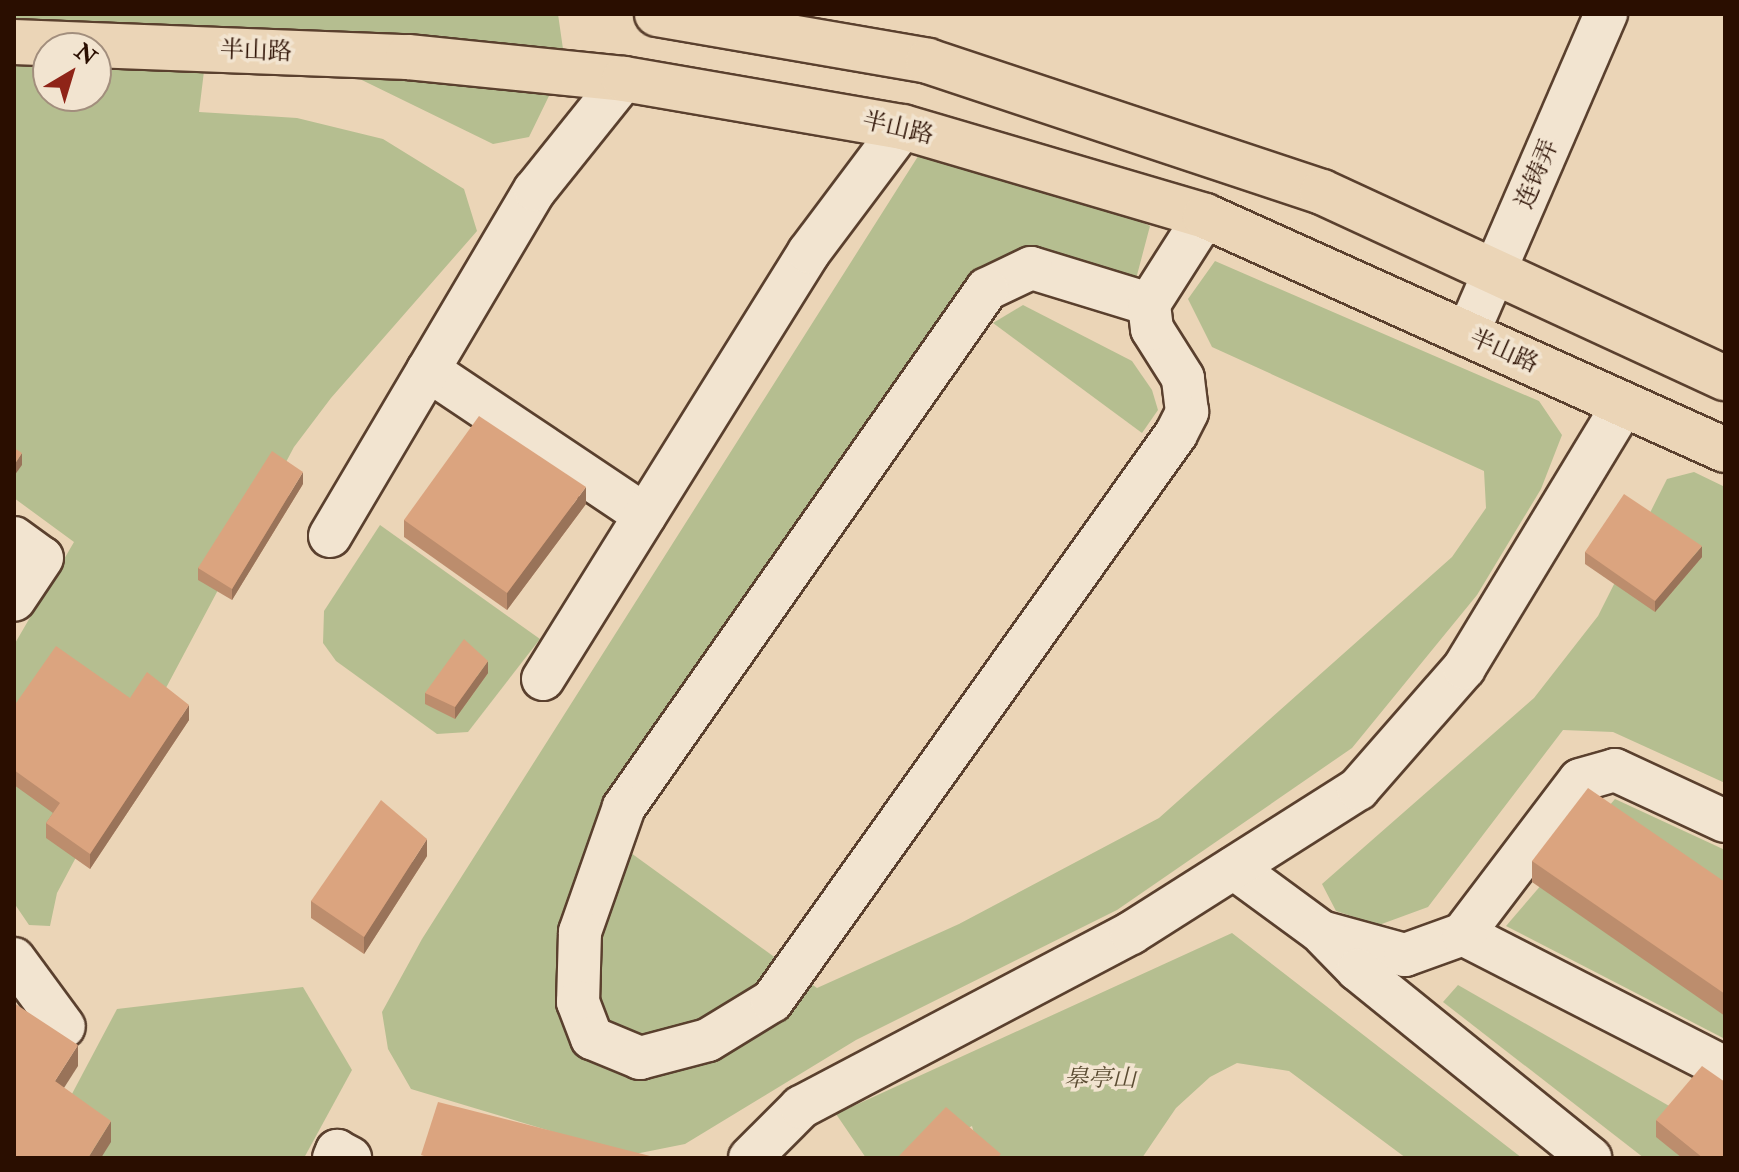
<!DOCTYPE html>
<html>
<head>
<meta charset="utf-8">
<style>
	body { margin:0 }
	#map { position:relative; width:1739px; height:1172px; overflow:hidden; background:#ebd5b7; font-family:"IM FELL Double Pica","Noto Serif SC",serif }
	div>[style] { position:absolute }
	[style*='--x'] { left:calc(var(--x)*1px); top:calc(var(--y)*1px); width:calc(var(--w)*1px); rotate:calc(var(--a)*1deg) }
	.green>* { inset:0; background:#b5be90 }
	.roads { filter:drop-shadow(2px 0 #5a402e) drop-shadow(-2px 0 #5a402e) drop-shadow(0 2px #5a402e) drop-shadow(0 -2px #5a402e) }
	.minor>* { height:42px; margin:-21px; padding:0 21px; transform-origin:21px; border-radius:21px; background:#f2e4d0 }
	.major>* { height:44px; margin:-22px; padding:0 22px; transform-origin:22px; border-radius:22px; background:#ebd5b7 }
	.wall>* { inset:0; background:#bc8d6d }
	.shaded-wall>* { inset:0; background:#997359 }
	.building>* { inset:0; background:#dba47f }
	span { translate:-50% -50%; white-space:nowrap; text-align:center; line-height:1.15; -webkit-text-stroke:7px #f2e4d0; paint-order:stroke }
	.street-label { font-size:24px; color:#2a0e00 }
	.park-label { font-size:24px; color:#5b4c32; font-style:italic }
	.frame { position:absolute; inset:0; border:16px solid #2a0e00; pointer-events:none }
	.north { position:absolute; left:32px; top:32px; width:80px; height:80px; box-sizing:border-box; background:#f2e4d0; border:2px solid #a28e7d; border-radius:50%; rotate:38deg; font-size:22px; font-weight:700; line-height:32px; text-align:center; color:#2a0e00 }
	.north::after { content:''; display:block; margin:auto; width:28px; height:36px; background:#8f2418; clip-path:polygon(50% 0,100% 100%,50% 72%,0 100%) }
</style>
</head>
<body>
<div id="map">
	<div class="green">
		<i style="clip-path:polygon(evenodd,14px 14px,558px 14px,565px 63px,529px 137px,493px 144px,327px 63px,205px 63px,199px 112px,297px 118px,383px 139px,464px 189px,477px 231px,331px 398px,294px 447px,57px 893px,50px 926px,29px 925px,14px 903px,14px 645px,74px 542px,14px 498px,14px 14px,48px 48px,96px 48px,96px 96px,48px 96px,48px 48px)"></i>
		<i style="clip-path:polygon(922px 150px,987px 150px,1150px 226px,1136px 279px,1016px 249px,644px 807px,631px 853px,817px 988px,959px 924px,1159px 818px,1452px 557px,1486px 508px,1484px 471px,1212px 347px,1188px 299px,1215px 261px,1539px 401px,1562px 435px,1541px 489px,1477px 595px,1352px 748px,1117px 910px,856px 1040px,685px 1144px,630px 1155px,411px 1089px,388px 1049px,382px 1012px,422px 939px)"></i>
		<i style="clip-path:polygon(1023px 305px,1132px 361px,1152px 390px,1158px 410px,1142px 433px,993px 323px)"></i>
		<i style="clip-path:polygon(1694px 472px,1725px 487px,1725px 783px,1613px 732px,1563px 730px,1428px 907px,1379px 925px,1336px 911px,1322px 884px,1534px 698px,1598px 616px,1667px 479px)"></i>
		<i style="clip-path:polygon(380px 525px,540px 639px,468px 732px,437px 734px,336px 661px,323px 643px,324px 611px)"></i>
		<i style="clip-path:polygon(1615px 799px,1725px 850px,1725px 1039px,1506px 926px)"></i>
		<i style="clip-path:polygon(1232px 933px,1522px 1158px,1406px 1158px,1289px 1071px,1237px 1063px,1210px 1077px,1176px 1108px,1142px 1158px,981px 1158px,972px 1126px,909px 1158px,866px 1158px,836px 1114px)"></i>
		<i style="clip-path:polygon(1458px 985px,1725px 1138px,1725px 1158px,1644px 1158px,1443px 1002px)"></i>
		<i style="clip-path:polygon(303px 987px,352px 1070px,304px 1158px,38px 1158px,117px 1009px)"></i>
	</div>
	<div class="roads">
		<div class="minor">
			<i style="--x:1149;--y:304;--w:123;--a:-163"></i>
			<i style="--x:1031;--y:268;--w:49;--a:154.5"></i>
			<i style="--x:987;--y:289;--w:633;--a:125.02"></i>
			<i style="--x:624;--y:807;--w:133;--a:109.4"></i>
			<i style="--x:580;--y:932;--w:70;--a:91.6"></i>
			<i style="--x:578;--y:1002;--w:39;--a:69"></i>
			<i style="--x:592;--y:1038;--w:52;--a:22.6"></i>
			<i style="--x:640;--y:1058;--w:70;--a:-14.8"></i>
			<i style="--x:708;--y:1040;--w:75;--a:-31.4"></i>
			<i style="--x:772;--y:1001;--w:696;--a:-54.53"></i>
			<i style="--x:1176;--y:434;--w:25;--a:-63"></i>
			<i style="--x:1187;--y:412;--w:34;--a:-97"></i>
			<i style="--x:1183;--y:378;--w:58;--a:-122.3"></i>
			<i style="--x:1152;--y:329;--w:25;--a:-97"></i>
			<i style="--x:1149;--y:304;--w:104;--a:-57.5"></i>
			<i style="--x:1467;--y:335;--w:350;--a:-66.6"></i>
			<i style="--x:428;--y:370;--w:261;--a:33.8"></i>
			<i style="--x:330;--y:536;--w:402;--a:-59.4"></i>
			<i style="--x:535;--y:190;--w:142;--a:-51.3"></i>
			<i style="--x:14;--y:538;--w:34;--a:36"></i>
			<i style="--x:42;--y:558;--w:50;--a:123.7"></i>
			<i style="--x:543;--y:679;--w:503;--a:-58.08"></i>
			<i style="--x:809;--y:252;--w:156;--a:-53.1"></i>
			<i style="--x:1234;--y:868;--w:108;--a:36.3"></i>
			<i style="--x:1321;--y:932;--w:87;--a:15.3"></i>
			<i style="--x:1405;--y:955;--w:62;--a:-19.9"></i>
			<i style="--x:1463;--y:934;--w:294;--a:27.1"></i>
			<i style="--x:1463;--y:934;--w:193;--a:-52.8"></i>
			<i style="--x:1580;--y:780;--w:36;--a:-16"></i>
			<i style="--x:1615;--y:770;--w:121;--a:24.9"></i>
			<i style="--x:1324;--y:935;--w:49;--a:45.8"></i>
			<i style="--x:1358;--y:970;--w:299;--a:39"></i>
			<i style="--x:14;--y:959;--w:84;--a:53.7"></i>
			<i style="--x:334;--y:1158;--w:8;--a:-67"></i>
			<i style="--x:337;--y:1151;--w:15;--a:28"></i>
			<i style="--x:750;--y:1158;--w:72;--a:-45"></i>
			<i style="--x:801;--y:1107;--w:373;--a:-27.8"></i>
			<i style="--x:1131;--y:933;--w:269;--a:-32.4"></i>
			<i style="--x:1358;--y:789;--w:161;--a:-48.8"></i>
			<i style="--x:1464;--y:668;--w:307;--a:-58.8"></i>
		</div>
		<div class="major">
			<i style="--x:657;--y:14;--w:275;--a:9.8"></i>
			<i style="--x:928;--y:61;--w:415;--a:18.4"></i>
			<i style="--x:1322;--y:192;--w:444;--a:24.8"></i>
			<i style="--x:14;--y:42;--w:394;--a:2.2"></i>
			<i style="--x:408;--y:57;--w:217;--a:5.8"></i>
			<i style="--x:624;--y:79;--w:283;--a:9.8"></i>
			<i style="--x:903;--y:127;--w:315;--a:16.4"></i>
			<i style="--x:1205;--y:216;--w:570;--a:24.23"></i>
		</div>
	</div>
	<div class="wall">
		<i style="clip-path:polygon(303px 484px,232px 600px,198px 580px,198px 568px)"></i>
		<i style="clip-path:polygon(586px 504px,507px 610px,404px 537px,404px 520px)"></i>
		<i style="clip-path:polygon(1585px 552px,1702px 557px,1655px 612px,1585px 564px)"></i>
		<i style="clip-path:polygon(488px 673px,455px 719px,425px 704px,425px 693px)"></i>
		<i style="clip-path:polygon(130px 698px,189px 720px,90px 869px,46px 838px,46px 823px,53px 813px,14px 785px,14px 706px)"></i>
		<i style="clip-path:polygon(427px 856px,364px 954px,311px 918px,311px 901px)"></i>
		<i style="clip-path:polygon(1532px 861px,1725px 882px,1725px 1016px,1532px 882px)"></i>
		<i style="clip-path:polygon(1656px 1120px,1725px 1158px,1682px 1158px,1656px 1137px)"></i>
	</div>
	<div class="shaded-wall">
		<i style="clip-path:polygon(22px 453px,22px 465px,14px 476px,14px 465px)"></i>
		<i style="clip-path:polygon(303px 472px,303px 484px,232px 600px,232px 589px)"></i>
		<i style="clip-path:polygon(586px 487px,586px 504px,507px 610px,507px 593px)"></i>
		<i style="clip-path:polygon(1702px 546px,1702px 557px,1655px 612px,1655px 601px)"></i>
		<i style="clip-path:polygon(488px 661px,488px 673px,455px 719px,455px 707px)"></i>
		<i style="clip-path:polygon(189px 705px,189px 720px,90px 869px,90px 854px)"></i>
		<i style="clip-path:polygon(427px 839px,427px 856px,364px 954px,364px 937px)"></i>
		<i style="clip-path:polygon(78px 1045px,78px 1066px,55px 1102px,55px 1081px)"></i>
		<i style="clip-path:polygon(111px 1121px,111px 1142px,101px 1158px,88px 1158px)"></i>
	</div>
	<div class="building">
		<i style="clip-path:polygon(479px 416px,586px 487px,507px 593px,404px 520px)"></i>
		<i style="clip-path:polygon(14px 448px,22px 453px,14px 465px)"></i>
		<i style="clip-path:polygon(272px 451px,303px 472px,232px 589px,198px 568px)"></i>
		<i style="clip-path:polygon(1624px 494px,1702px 546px,1655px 601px,1585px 552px)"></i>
		<i style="clip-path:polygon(464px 639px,488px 661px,455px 707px,425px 693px)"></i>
		<i style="clip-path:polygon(56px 646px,130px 698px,147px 672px,189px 705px,90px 854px,46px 823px,60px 803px,14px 770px,14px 706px)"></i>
		<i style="clip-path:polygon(1588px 788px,1725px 882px,1725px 994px,1532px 861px)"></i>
		<i style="clip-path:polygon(381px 800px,427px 839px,364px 937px,311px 901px)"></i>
		<i style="clip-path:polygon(14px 1003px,78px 1045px,55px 1081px,111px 1121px,88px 1158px,14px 1158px)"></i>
		<i style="clip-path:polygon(1702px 1066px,1725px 1082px,1725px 1158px,1703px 1158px,1656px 1120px)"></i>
		<i style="clip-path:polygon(438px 1102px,654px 1157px,653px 1158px,430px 1158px,421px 1155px)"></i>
		<i style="clip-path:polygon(946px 1107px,1001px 1154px,997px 1158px,897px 1158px)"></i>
	</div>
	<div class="street-label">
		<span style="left:256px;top:51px;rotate:2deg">半山路</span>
		<span style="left:898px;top:128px;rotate:13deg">半山路</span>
		<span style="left:1537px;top:174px;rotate:-67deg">连铸弄</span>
		<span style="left:1504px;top:351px;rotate:24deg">半山路</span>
	</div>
	<div class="park-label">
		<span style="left:1100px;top:1079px">皋亭山</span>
	</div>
	<div class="frame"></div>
	<div class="north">N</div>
</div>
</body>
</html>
